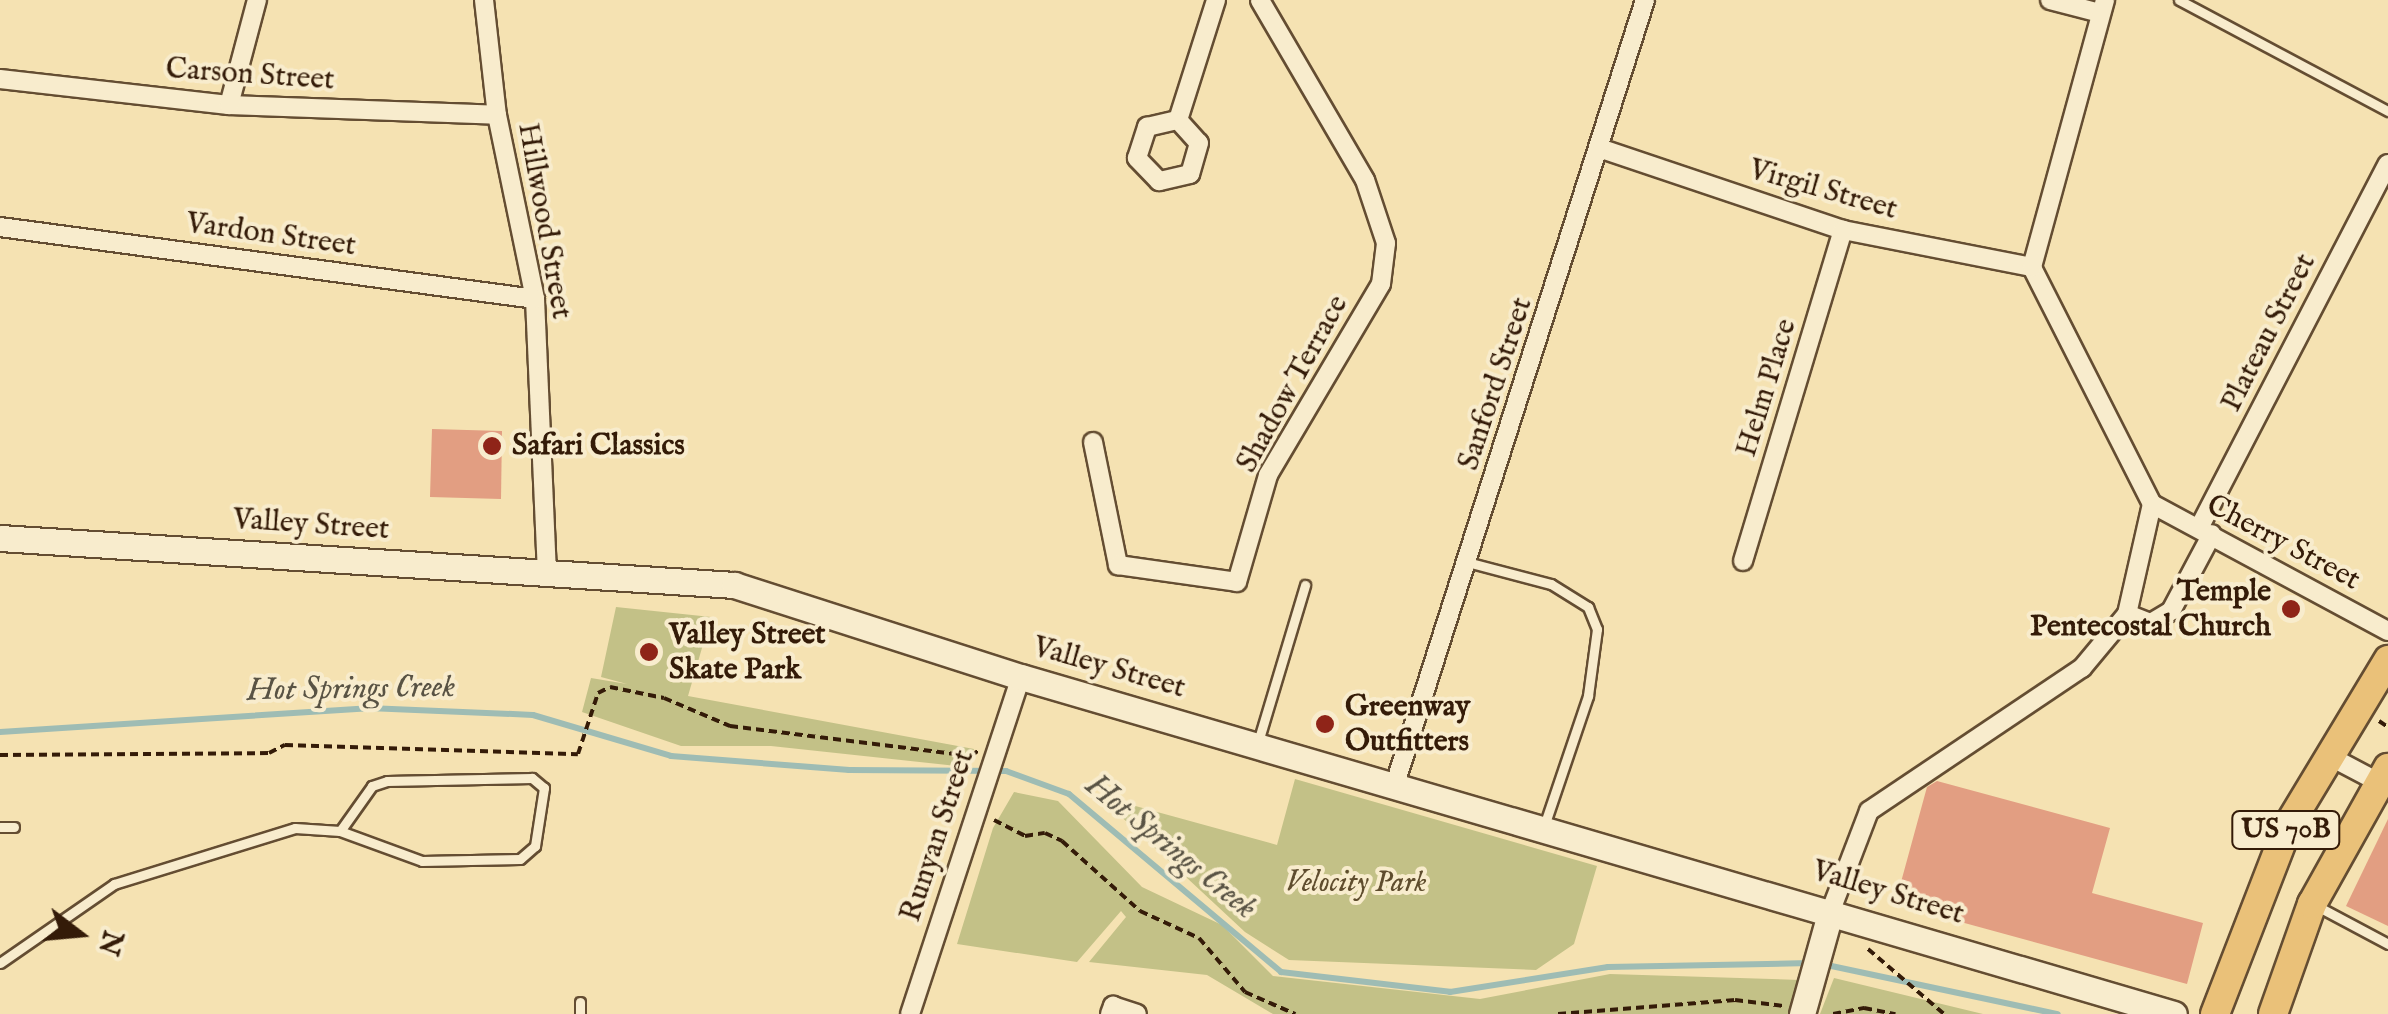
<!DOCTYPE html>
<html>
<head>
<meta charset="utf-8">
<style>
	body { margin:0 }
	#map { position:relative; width:2388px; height:1014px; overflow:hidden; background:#f5e2b2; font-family:"IM FELL English",serif }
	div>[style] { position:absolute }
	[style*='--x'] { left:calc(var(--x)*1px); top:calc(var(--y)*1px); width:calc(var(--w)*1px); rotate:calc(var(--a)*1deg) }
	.green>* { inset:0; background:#c3c187 }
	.stream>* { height:6px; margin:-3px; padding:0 3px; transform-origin:3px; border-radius:3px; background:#9ebcb4 }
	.building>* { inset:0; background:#e29e82 }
	.path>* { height:4px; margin-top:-2px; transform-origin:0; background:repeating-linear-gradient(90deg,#341b08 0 8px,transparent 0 13px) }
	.roads { filter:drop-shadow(2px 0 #644d32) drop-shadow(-2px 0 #644d32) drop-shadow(0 2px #644d32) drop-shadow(0 -2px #644d32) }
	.lane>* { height:9px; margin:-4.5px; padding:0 4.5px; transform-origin:4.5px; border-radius:4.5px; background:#f8eccd }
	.street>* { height:18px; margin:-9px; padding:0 9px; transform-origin:9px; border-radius:9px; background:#f8eccd }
	.secondary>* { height:25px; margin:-12.5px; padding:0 12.5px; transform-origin:12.5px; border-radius:12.5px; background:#f8eccd }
	.primary>* { height:28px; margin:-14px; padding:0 14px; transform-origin:14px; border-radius:14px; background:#eac179 }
	.dots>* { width:28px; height:28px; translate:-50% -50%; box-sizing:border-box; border:5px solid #f8eccd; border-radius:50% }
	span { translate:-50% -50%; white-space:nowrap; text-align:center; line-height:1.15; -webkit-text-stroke:8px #f8eccd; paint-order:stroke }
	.shield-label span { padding:2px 8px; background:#f8eccd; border:2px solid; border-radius:8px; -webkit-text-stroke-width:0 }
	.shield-label { font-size:28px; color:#341b08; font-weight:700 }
	.street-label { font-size:30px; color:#341b08 }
	.poi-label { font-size:30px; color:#341b08; font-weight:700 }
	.left { translate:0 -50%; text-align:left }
	.right { translate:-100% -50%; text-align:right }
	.park-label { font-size:30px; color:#5f4d2e; font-style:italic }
	.water-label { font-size:32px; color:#595344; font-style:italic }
	.north { position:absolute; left:30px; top:884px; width:100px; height:100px; -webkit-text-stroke:8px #f8eccd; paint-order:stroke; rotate:106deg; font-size:28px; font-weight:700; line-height:40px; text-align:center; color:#341b08 }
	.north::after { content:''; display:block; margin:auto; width:35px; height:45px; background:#341b08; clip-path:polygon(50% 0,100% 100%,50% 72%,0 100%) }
</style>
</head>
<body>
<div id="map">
	<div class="green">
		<i style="clip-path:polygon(616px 607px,711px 617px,688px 696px,974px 749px,966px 767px,771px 746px,681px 746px,582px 712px,591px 678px,627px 684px,601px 677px)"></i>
		<i style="clip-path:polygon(1295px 779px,1597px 866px,1574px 944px,1536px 970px,1289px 960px,1245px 932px,1099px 796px,1277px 845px)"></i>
		<i style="clip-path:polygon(1014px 792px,1058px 801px,1142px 887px,1222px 925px,1273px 976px,1480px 999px,1610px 974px,1800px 980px,1790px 1014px,1273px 1014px,1207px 975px,1089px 962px,1126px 917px,1121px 911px,1077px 962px,957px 944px,993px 828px)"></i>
		<i style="clip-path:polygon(1834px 978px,1983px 1014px,1820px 1014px)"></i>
	</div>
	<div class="stream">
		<i style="--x:0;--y:732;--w:369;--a:-3.7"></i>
		<i style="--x:368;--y:708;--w:165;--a:2.4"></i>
		<i style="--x:533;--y:715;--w:144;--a:16.5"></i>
		<i style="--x:671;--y:756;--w:179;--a:4.5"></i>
		<i style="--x:849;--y:770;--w:157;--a:0.4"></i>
		<i style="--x:1006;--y:771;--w:67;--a:20.1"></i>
		<i style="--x:1069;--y:794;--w:277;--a:40"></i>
		<i style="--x:1281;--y:972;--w:170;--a:6.7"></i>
		<i style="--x:1450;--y:992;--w:160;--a:-9"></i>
		<i style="--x:1608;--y:967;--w:202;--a:-1.1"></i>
		<i style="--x:1822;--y:964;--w:241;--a:12"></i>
	</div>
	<div class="building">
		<i style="clip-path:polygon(432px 429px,502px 431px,501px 499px,430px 497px)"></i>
		<i style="clip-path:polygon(1937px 781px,2110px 828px,2092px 893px,2203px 923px,2187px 984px,1895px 904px,1927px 787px)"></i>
		<i style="clip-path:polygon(2388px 819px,2388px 926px,2346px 906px)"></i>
	</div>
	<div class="path">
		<i style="--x:2379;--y:721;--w:11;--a:34"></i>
		<i style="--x:0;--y:755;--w:269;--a:-0.4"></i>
		<i style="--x:269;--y:753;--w:18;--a:-27"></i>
		<i style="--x:285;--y:745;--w:293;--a:1.8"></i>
		<i style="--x:578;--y:754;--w:64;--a:-71.8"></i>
		<i style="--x:598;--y:693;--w:13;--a:-27"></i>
		<i style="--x:610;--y:687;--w:55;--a:11.5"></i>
		<i style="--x:664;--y:698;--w:72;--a:23"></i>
		<i style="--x:730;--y:726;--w:243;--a:7.1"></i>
		<i style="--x:971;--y:756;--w:10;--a:-37"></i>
		<i style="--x:994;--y:820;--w:35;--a:27"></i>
		<i style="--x:1025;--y:836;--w:20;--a:-9"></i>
		<i style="--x:1045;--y:833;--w:19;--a:25"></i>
		<i style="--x:1062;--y:841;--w:105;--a:41.9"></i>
		<i style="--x:1140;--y:911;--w:65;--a:24.6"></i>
		<i style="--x:1199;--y:938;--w:71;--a:49.6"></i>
		<i style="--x:1245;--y:992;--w:55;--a:23.7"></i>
		<i style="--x:1868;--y:949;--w:100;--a:40.5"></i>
		<i style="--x:1558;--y:1014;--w:178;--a:-4.5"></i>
		<i style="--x:1735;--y:1000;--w:48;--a:7.1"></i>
		<i style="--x:1833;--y:1014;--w:32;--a:-11"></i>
		<i style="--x:1864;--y:1008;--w:32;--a:11"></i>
	</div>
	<div class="roads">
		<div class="lane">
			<i style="--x:2179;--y:0;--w:237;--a:28"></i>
			<i style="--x:1467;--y:562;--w:87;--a:14.7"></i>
			<i style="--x:1551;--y:584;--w:44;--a:31.9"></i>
			<i style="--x:1588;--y:607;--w:24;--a:68"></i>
			<i style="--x:1597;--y:629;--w:68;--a:97.7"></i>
			<i style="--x:1588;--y:696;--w:137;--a:108.7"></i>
			<i style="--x:1258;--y:742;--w:164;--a:-73.3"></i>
			<i style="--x:0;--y:827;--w:14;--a:0"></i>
			<i style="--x:2315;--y:905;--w:83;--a:28.1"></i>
			<i style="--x:0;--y:963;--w:139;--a:-34.7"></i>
			<i style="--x:114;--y:884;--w:189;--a:-17.2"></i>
			<i style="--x:295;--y:828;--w:45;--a:3.8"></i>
			<i style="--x:340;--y:831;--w:87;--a:20.1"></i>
			<i style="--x:422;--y:861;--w:98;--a:-1.2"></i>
			<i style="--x:520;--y:859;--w:20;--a:-41"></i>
			<i style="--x:535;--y:846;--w:59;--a:-81.2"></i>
			<i style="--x:544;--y:788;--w:16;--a:-140"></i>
			<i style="--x:532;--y:778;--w:145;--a:178.8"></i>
			<i style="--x:387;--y:781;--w:16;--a:162"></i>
			<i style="--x:372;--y:786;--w:55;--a:125.4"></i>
			<i style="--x:580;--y:1014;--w:12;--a:-90"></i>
		</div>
		<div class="street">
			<i style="--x:484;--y:0;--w:116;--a:83.6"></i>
			<i style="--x:497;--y:115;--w:188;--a:78.3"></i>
			<i style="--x:535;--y:299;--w:274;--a:87.5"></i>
			<i style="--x:2050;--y:0;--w:52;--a:14.6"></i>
			<i style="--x:0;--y:79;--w:230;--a:6.5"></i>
			<i style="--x:229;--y:105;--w:268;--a:2.1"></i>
			<i style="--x:229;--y:105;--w:109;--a:-75.1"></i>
			<i style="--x:1178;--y:120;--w:31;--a:48"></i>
			<i style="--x:1199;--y:143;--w:32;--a:106"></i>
			<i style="--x:1190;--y:174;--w:32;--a:167"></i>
			<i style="--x:1159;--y:181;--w:32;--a:-134"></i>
			<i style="--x:1137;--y:158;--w:33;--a:-72"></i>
			<i style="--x:1147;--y:127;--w:32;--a:-13"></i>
			<i style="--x:1178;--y:120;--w:126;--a:-72.4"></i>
			<i style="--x:1602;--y:149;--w:254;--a:18.6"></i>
			<i style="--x:1843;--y:230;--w:193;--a:11.1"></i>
			<i style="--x:0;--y:227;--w:540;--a:7.66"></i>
			<i style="--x:1093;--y:442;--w:126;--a:78.5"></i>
			<i style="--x:1118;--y:565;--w:120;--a:8.1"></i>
			<i style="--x:1237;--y:582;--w:111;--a:-73.8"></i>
			<i style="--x:1268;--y:475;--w:222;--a:-59.4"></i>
			<i style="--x:1381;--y:284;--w:41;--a:-83"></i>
			<i style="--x:1386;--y:243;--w:66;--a:-108.4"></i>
			<i style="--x:1365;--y:180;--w:208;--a:-120.3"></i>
			<i style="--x:2152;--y:504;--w:268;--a:28.3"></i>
			<i style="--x:2199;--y:528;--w:410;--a:-62.6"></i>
			<i style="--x:1743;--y:561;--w:346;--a:-73.2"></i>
			<i style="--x:2127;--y:614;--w:26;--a:21"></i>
			<i style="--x:2151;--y:623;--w:23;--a:-31"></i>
			<i style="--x:2171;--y:611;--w:87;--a:-62"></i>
			<i style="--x:2329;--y:756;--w:64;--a:27.8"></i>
			<i style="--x:1395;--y:784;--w:823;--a:-72.31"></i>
			<i style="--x:1831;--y:910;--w:106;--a:-69"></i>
			<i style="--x:1869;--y:811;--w:257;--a:-33.9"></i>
			<i style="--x:2082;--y:668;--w:70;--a:-50.2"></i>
			<i style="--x:2127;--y:614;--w:113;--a:-77.2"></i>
			<i style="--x:2152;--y:504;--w:266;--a:-116.9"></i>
			<i style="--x:2032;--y:267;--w:277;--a:-74.7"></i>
			<i style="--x:910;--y:1014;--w:355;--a:-71.8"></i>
			<i style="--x:1110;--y:1014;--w:9;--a:-69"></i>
			<i style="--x:1113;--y:1006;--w:25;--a:18"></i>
		</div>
		<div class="secondary">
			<i style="--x:0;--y:538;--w:736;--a:3.66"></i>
			<i style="--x:734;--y:585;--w:301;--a:17.8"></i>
			<i style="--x:1021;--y:677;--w:1201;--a:16.29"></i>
			<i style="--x:1802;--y:1014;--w:108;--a:-74.4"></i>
		</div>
		<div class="primary">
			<i style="--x:2215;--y:1014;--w:202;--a:-68.8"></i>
			<i style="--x:2288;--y:826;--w:194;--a:-58.9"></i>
			<i style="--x:2273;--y:1014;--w:117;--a:-70.5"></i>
			<i style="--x:2312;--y:904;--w:156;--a:-60.8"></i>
		</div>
	</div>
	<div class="dots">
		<i style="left:492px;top:446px;background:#8f2418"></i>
		<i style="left:2291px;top:609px;background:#8f2418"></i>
		<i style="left:649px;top:652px;background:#8f2418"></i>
		<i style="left:1325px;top:724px;background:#8f2418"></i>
	</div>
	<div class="shield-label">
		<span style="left:2286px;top:830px">US 70B</span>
	</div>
	<div class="street-label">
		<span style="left:250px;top:75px;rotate:4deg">Carson Street</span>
		<span style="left:1823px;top:190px;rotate:16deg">Virgil Street</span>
		<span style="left:544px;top:221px;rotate:80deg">Hillwood Street</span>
		<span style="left:271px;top:235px;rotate:8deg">Vardon Street</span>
		<span style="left:2269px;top:333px;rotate:-63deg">Plateau Street</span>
		<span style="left:1293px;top:384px;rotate:-61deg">Shadow Terrace</span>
		<span style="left:1496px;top:384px;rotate:-72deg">Sanford Street</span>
		<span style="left:1767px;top:388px;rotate:-73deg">Helm Place</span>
		<span style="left:311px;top:525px;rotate:4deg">Valley Street</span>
		<span style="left:2283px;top:543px;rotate:28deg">Cherry Street</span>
		<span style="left:1109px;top:668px;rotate:16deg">Valley Street</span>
		<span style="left:938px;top:836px;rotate:-72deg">Runyan Street</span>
		<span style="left:1888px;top:893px;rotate:17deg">Valley Street</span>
	</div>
	<div class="poi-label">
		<span class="left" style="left:512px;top:446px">Safari Classics</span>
		<span class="right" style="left:2271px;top:609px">Temple<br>Pentecostal Church</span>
		<span class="left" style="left:669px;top:652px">Valley Street<br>Skate Park</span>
		<span class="left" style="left:1345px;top:724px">Greenway<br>Outfitters</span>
	</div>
	<div class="park-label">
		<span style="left:1356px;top:883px">Velocity Park</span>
	</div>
	<div class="water-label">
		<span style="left:351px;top:690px;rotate:-1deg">Hot Springs Creek</span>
		<span style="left:1170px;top:848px;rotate:39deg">Hot Springs Creek</span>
	</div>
	<div class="north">N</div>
</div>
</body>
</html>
